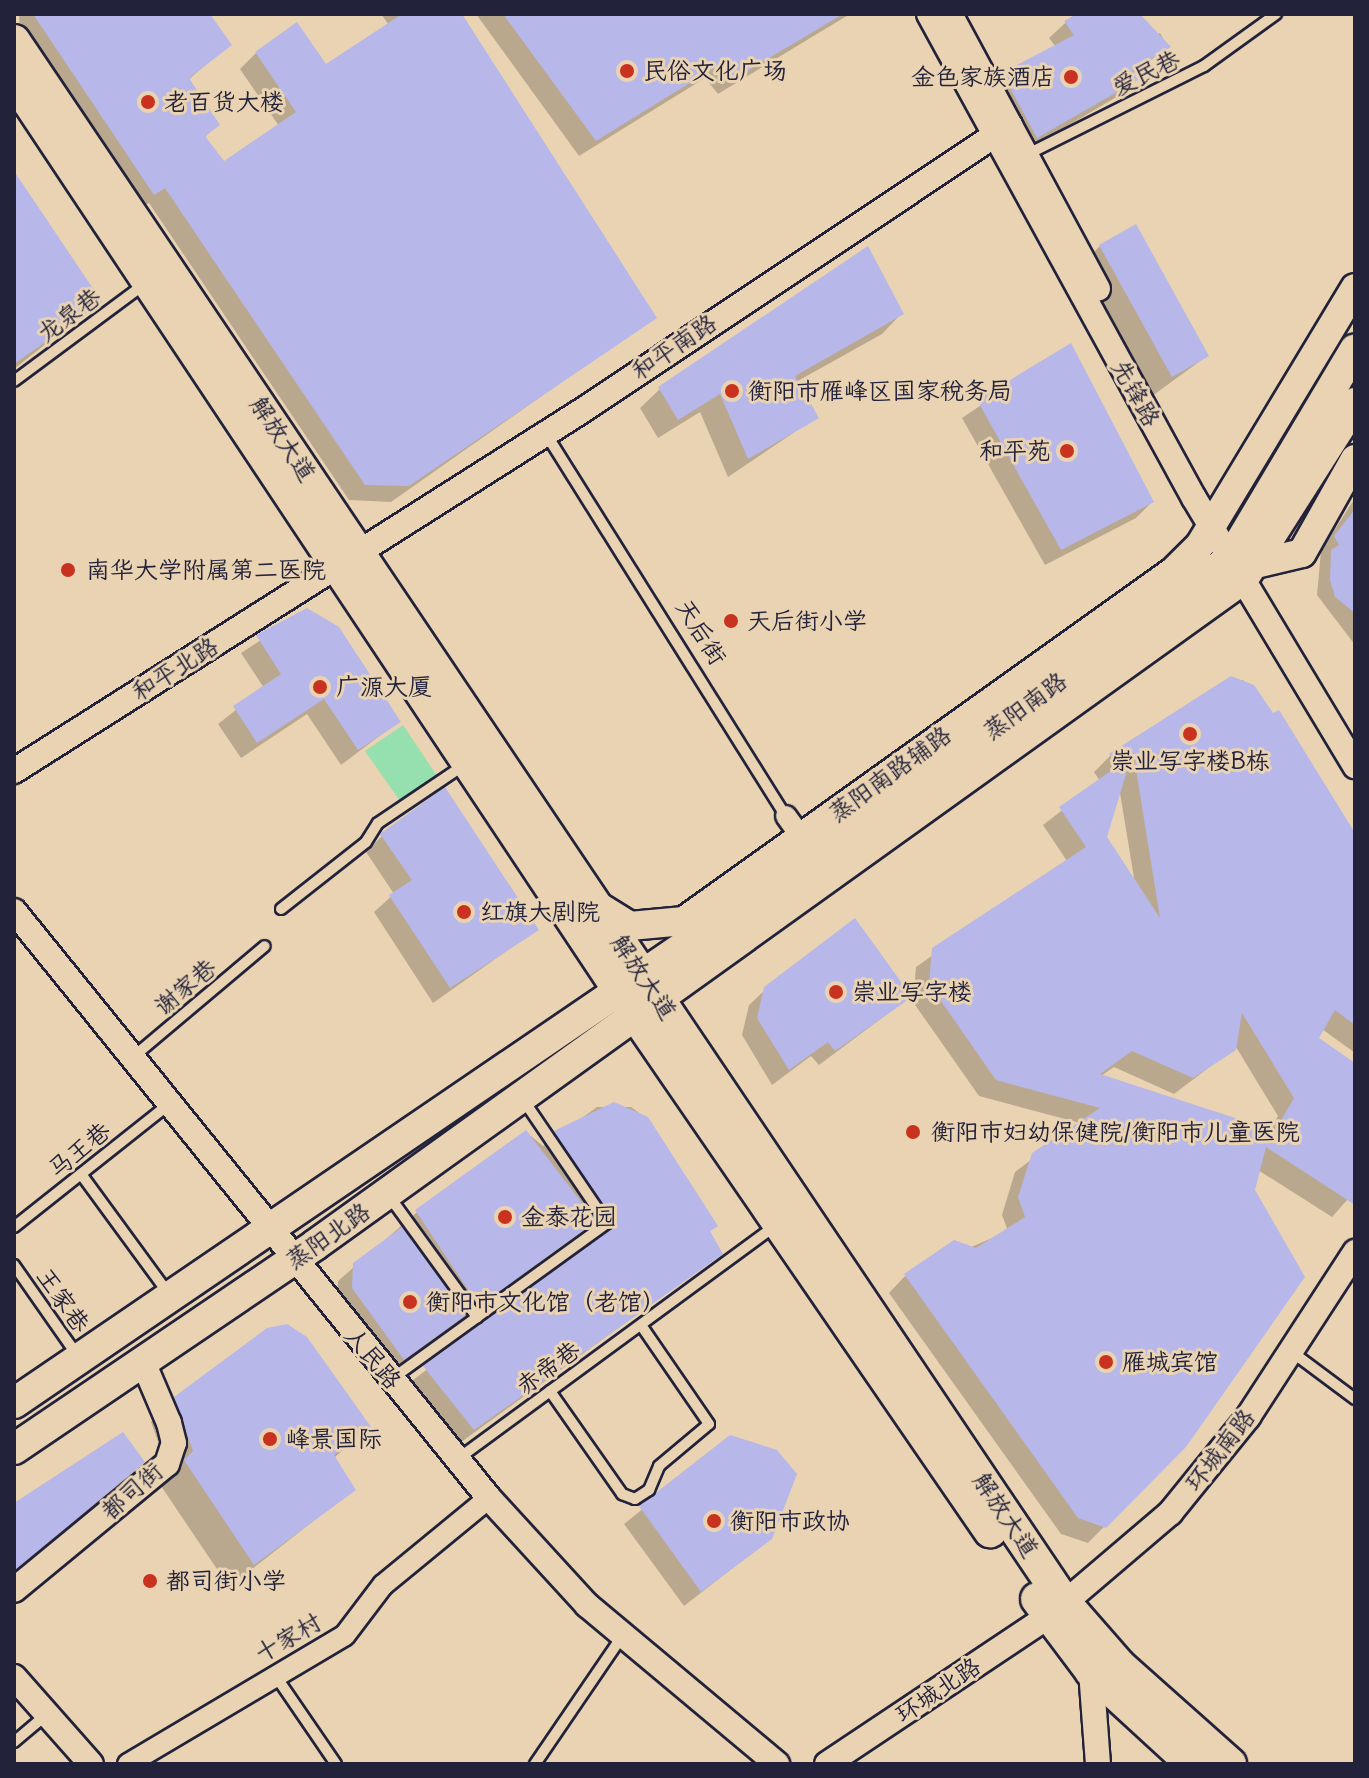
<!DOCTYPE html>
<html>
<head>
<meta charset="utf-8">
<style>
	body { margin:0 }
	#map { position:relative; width:1369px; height:1778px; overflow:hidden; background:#e9d3b2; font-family:Delius,"LXGW WenKai TC",sans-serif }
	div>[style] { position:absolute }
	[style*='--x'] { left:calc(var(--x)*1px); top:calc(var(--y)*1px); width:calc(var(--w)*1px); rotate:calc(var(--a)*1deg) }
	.green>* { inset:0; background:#96dfaf }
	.shadow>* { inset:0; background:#0003 }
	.building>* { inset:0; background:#b7b7e9 }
	.roads { filter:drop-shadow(2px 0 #22223b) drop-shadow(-2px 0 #22223b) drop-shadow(0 2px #22223b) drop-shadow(0 -2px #22223b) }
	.service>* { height:10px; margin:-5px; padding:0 5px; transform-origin:5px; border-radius:5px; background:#e9d3b2 }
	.minor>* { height:20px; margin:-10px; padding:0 10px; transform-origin:10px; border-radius:10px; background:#e9d3b2 }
	.tertiary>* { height:24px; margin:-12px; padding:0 12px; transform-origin:12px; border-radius:12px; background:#e9d3b2 }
	.secondary>* { height:28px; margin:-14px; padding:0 14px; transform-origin:14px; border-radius:14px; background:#e9d3b2 }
	.primary>* { height:30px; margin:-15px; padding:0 15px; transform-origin:15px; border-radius:15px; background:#e9d3b2 }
	.trunk>* { height:32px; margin:-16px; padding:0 16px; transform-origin:16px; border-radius:16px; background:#e9d3b2 }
	.dots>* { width:22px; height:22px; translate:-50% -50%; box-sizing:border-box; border:4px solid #e9d3b2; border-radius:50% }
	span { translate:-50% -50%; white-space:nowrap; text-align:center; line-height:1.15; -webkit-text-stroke:6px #e9d3b2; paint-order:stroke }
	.poi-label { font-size:24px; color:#22223b }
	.left { translate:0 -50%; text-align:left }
	.right { translate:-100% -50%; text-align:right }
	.street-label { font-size:24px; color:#22223b }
	.frame { position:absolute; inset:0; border:16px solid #22223b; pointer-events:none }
</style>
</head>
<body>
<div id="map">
	<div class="green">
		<i style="clip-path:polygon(403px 725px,437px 776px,400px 801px,365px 751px)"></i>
	</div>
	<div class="shadow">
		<i style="clip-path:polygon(19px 14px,207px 14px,229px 45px,188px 80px,217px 125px,204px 138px,224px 164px,279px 126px,240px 69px,256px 53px,325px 66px,389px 25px,381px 14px,458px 14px,654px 317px,391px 502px,349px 500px,149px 203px,138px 209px,20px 34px)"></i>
		<i style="clip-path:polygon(476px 14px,850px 14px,718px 94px,705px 78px,579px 156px)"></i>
		<i style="clip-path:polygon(1075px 14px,1138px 14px,1152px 37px,1160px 33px,1168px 47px,1133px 74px,1120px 95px,1021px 153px,987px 90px,1056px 47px,1049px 38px)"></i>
		<i style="clip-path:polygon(14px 175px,99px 302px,14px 369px)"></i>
		<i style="clip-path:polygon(1100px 246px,1207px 356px,1148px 399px,1076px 270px)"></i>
		<i style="clip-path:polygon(901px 314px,882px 334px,796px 382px,817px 417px,728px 477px,700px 412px,658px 438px,640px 408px,660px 389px)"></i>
		<i style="clip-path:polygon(1070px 345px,1152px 502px,1136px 518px,1045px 565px,962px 418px)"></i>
		<i style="clip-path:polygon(1355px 498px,1355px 645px,1317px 595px,1321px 551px)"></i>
		<i style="clip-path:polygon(307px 610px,398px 722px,341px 765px,307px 714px,241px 758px,218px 724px,264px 688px,241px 653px)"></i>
		<i style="clip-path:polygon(evenodd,1243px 680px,1355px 840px,1355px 1053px,1322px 1029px,1317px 1038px,1355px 1065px,1355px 1191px,1332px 1217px,1258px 1170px,1184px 1445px,1088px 1543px,1061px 1534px,889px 1293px,905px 1276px,1008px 1231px,1002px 1215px,1015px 1172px,1080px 1123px,979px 1096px,913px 1002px,916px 967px,1067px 861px,1043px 825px,1100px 781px,1094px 772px,1111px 755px,1222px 682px,1243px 680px,1119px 787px,1135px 884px,1104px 837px,1119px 787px,1243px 680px,1236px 1047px,1278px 1116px,1270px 1131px,1101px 1076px,1114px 1067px,1174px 1094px,1236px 1047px)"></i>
		<i style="clip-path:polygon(382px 836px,536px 930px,433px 1003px,374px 912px,394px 894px,366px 852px)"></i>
		<i style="clip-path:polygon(766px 989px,910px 997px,819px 1065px,811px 1056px,772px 1085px,742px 1035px,749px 1005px)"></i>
		<i style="clip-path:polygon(597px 1107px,631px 1107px,646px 1118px,716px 1226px,708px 1233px,720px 1254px,457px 1445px,409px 1383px,597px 1242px,588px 1226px,387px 1375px,336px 1305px,338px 1281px,417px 1212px,526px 1132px,543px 1146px)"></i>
		<i style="clip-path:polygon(175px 1398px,368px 1427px,334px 1458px,353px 1490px,229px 1587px,161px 1486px,171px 1477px,151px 1422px)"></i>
		<i style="clip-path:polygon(731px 1438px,771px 1538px,684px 1606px,624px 1524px)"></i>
		<i style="clip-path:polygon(143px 1462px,119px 1486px,14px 1578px,14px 1505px)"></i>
	</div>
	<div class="building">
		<i style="clip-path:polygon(33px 14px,210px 14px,232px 45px,189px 78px,220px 125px,205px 136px,224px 161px,296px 112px,255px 52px,297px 22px,326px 64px,402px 14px,462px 14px,657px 318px,409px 486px,365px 485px,165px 188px,154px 195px)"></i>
		<i style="clip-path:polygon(503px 14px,843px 14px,734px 79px,722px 63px,596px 141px)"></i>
		<i style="clip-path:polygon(1077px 14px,1140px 14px,1171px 47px,1132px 70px,1138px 80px,1037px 138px,1002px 73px,1074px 35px,1064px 21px)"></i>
		<i style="clip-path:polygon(14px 171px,102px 302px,14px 364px)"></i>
		<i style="clip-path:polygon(1136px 224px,1209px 356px,1172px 377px,1099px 245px)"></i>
		<i style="clip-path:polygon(868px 246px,904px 314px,795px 376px,819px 418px,748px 459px,720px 394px,678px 420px,658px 387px)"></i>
		<i style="clip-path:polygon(1071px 343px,1154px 502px,1061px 550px,977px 400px)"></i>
		<i style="clip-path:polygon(1355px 509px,1355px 613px,1335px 597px,1330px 580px,1331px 550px,1339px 545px,1334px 536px)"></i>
		<i style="clip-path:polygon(307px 608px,339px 627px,401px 722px,358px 750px,324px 699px,257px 743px,233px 706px,281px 674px,256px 635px)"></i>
		<i style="clip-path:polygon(evenodd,1231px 676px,1254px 685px,1273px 713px,1279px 710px,1355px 833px,1355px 1025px,1335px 1010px,1319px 1038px,1355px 1063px,1355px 1205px,1266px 1147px,1255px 1190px,1305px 1277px,1186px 1447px,1106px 1528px,1078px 1518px,904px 1274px,954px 1240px,976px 1248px,1025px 1217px,1018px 1197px,1032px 1153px,1100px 1108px,996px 1080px,929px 984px,932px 948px,1086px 847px,1059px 807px,1118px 766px,1109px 754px,1231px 676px,1133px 751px,1160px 918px,1107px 837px,1133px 751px,1231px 676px,1242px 1013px,1294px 1098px,1275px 1131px,1100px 1074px,1132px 1051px,1193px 1078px,1236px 1050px,1242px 1013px)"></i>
		<i style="clip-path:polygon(445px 787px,539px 930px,450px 988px,389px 895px,412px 880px,380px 834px)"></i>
		<i style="clip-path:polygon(855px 918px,912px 997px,835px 1051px,828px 1042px,789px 1070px,757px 1018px,764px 987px)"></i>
		<i style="clip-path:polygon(614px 1102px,648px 1117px,718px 1226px,710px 1231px,723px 1254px,474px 1430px,423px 1366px,614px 1227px,554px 1131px)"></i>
		<i style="clip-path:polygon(526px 1130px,596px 1221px,479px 1306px,415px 1210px)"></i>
		<i style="clip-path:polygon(402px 1227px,466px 1315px,404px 1360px,352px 1288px,353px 1263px)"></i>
		<i style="clip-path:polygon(287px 1324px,307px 1337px,371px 1427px,334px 1455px,356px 1490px,254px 1565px,184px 1460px,193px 1451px,174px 1397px,267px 1328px)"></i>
		<i style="clip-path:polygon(123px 1432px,145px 1462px,14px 1571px,14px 1503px)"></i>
		<i style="clip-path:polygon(730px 1435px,777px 1450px,797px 1474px,772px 1539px,701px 1592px,639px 1506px)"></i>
	</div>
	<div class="roads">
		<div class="service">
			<i style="--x:1026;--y:155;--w:199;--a:-26.6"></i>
			<i style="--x:1204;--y:66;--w:89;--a:-35.8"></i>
			<i style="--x:14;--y:381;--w:164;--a:-36.6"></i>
			<i style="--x:546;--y:434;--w:451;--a:57.9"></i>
			<i style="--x:281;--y:909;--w:108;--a:-38.2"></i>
			<i style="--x:366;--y:842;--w:22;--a:-58"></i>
			<i style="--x:378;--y:823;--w:104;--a:-34"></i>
			<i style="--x:133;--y:1057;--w:172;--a:-40.1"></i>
			<i style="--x:81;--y:1174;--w:147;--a:53.8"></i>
			<i style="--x:389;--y:1196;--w:150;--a:54"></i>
			<i style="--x:14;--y:1227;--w:198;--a:-38.4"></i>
			<i style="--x:14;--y:1265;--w:110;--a:55"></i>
			<i style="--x:1292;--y:1352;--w:79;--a:36.7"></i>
			<i style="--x:393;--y:1378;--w:264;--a:-35.9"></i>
			<i style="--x:607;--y:1223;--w:148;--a:-124.2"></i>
			<i style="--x:550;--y:1391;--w:126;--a:55"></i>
			<i style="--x:622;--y:1494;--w:14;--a:21"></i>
			<i style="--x:635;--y:1499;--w:17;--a:-33"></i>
			<i style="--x:649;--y:1490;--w:26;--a:-67"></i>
			<i style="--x:659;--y:1466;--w:65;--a:-40"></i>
			<i style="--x:709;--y:1424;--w:120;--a:-124.5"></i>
			<i style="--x:459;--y:1458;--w:392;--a:-36.3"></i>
			<i style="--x:275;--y:1675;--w:108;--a:55.6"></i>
			<i style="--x:14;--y:1742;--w:42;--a:-40.2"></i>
			<i style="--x:535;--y:1764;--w:156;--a:-55.7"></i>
		</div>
		<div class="minor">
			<i style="--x:786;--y:816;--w:39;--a:54"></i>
			<i style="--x:128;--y:1764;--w:252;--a:-30.7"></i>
			<i style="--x:345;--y:1635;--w:63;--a:-52.8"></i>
			<i style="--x:383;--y:1585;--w:137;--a:-39.4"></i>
		</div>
		<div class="tertiary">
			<i style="--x:929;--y:14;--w:552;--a:61.3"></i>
			<i style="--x:1194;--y:498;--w:313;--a:59"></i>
			<i style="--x:950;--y:14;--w:312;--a:61.7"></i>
			<i style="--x:14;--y:771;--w:670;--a:-32.39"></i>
			<i style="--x:580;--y:412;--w:517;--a:-33.72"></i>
			<i style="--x:14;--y:911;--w:755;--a:51.02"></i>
			<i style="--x:489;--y:1498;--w:145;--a:47.5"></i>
			<i style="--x:587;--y:1605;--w:248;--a:39.9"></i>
			<i style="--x:14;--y:1590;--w:198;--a:-39.5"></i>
			<i style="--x:167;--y:1464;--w:22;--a:-72"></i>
			<i style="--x:174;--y:1443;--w:21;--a:-104"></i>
			<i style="--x:169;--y:1423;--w:66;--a:-113.1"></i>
			<i style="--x:1091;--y:1671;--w:93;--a:85.7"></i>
			<i style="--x:14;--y:1677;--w:116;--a:48.5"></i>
			<i style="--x:827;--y:1764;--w:267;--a:-33.7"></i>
			<i style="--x:1049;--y:1616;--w:159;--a:-40.4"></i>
			<i style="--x:1170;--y:1513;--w:124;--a:-50.9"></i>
			<i style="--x:1248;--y:1417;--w:197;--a:-57"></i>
		</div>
		<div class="secondary">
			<i style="--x:1252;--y:565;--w:51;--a:-13.5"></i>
			<i style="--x:1302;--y:553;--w:108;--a:-60.6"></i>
			<i style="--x:598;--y:906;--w:38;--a:32"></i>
			<i style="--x:630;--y:926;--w:54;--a:-5.3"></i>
			<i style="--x:684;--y:921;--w:602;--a:-35.54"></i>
			<i style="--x:1174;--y:571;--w:37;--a:-45"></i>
			<i style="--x:1200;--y:545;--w:300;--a:-58.9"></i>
		</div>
		<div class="primary">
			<i style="--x:14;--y:1403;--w:969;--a:-34.28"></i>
			<i style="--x:815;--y:857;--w:511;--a:-35.68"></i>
			<i style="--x:1230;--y:559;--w:244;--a:-59.2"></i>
			<i style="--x:14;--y:1449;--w:364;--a:-34.1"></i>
			<i style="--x:315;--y:1245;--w:1142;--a:-35.67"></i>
			<i style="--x:1243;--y:579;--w:209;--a:-57.5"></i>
		</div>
		<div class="trunk">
			<i style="--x:14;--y:41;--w:1883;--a:56.07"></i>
			<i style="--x:1065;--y:1603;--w:82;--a:48.9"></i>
			<i style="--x:1119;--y:1665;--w:149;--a:41.7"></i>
			<i style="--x:14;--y:80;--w:1125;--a:56.38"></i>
			<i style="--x:637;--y:1017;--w:624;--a:55.52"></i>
			<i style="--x:1037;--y:1599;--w:90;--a:53.1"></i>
			<i style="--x:1091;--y:1671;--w:137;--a:42.6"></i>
		</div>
	</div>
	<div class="dots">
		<i style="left:627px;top:71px;background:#c8321e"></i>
		<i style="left:1071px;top:77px;background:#c8321e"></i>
		<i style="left:148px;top:102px;background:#c8321e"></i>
		<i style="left:732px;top:391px;background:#c8321e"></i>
		<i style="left:1067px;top:451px;background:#c8321e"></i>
		<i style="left:68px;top:570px;background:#c8321e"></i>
		<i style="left:731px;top:621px;background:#c8321e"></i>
		<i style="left:320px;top:687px;background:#c8321e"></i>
		<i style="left:1190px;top:734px;background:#c8321e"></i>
		<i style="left:464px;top:912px;background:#c8321e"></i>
		<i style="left:836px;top:992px;background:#c8321e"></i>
		<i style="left:913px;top:1132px;background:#c8321e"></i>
		<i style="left:505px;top:1217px;background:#c8321e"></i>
		<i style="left:410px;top:1302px;background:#c8321e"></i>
		<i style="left:1106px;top:1362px;background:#c8321e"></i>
		<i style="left:270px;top:1439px;background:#c8321e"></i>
		<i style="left:714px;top:1521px;background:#c8321e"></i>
		<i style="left:150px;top:1581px;background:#c8321e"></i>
	</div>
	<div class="poi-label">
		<span class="left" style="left:643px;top:71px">民俗文化广场</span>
		<span class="right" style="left:1055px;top:77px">金色家族酒店</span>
		<span class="left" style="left:164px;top:102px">老百货大楼</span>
		<span class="left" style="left:748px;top:391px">衡阳市雁峰区国家税务局</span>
		<span class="right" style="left:1051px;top:451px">和平苑</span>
		<span class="left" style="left:86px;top:570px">南华大学附属第二医院</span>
		<span class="left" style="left:747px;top:621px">天后街小学</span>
		<span class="left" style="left:336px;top:687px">广源大厦</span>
		<span style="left:1190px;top:761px">崇业写字楼B栋</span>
		<span class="left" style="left:480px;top:912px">红旗大剧院</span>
		<span class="left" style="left:852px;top:992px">崇业写字楼</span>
		<span class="left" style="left:931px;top:1132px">衡阳市妇幼保健院/衡阳市儿童医院</span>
		<span class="left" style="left:521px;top:1217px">金泰花园</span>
		<span class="left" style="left:426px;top:1302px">衡阳市文化馆（老馆）</span>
		<span class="left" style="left:1122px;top:1362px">雁城宾馆</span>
		<span class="left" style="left:286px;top:1439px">峰景国际</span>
		<span class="left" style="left:730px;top:1521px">衡阳市政协</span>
		<span class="left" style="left:166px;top:1581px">都司街小学</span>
	</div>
	<div class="street-label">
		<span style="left:1146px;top:73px;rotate:-26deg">爱民巷</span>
		<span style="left:69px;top:315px;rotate:-37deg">龙泉巷</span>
		<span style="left:674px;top:347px;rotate:-34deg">和平南路</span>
		<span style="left:1136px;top:393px;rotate:61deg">先锋路</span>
		<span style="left:283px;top:439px;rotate:56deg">解放大道</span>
		<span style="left:701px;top:632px;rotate:58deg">天后街</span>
		<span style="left:175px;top:669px;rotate:-32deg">和平北路</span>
		<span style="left:1025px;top:706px;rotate:-36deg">蒸阳南路</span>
		<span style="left:890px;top:774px;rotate:-36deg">蒸阳南路辅路</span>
		<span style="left:644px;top:977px;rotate:56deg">解放大道</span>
		<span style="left:185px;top:987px;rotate:-40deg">谢家巷</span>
		<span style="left:79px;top:1150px;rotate:-39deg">马王巷</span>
		<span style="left:328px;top:1236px;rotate:-35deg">蒸阳北路</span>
		<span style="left:63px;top:1300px;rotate:55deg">王家巷</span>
		<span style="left:373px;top:1358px;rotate:50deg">人民路</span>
		<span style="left:548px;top:1368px;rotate:-36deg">赤帝巷</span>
		<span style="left:1220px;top:1450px;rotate:-52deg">环城南路</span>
		<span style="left:132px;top:1491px;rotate:-41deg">都司街</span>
		<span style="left:1006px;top:1515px;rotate:56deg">解放大道</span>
		<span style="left:288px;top:1638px;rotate:-30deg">十家村</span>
		<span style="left:938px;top:1690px;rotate:-34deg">环城北路</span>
	</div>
	<div class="frame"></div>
</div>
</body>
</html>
